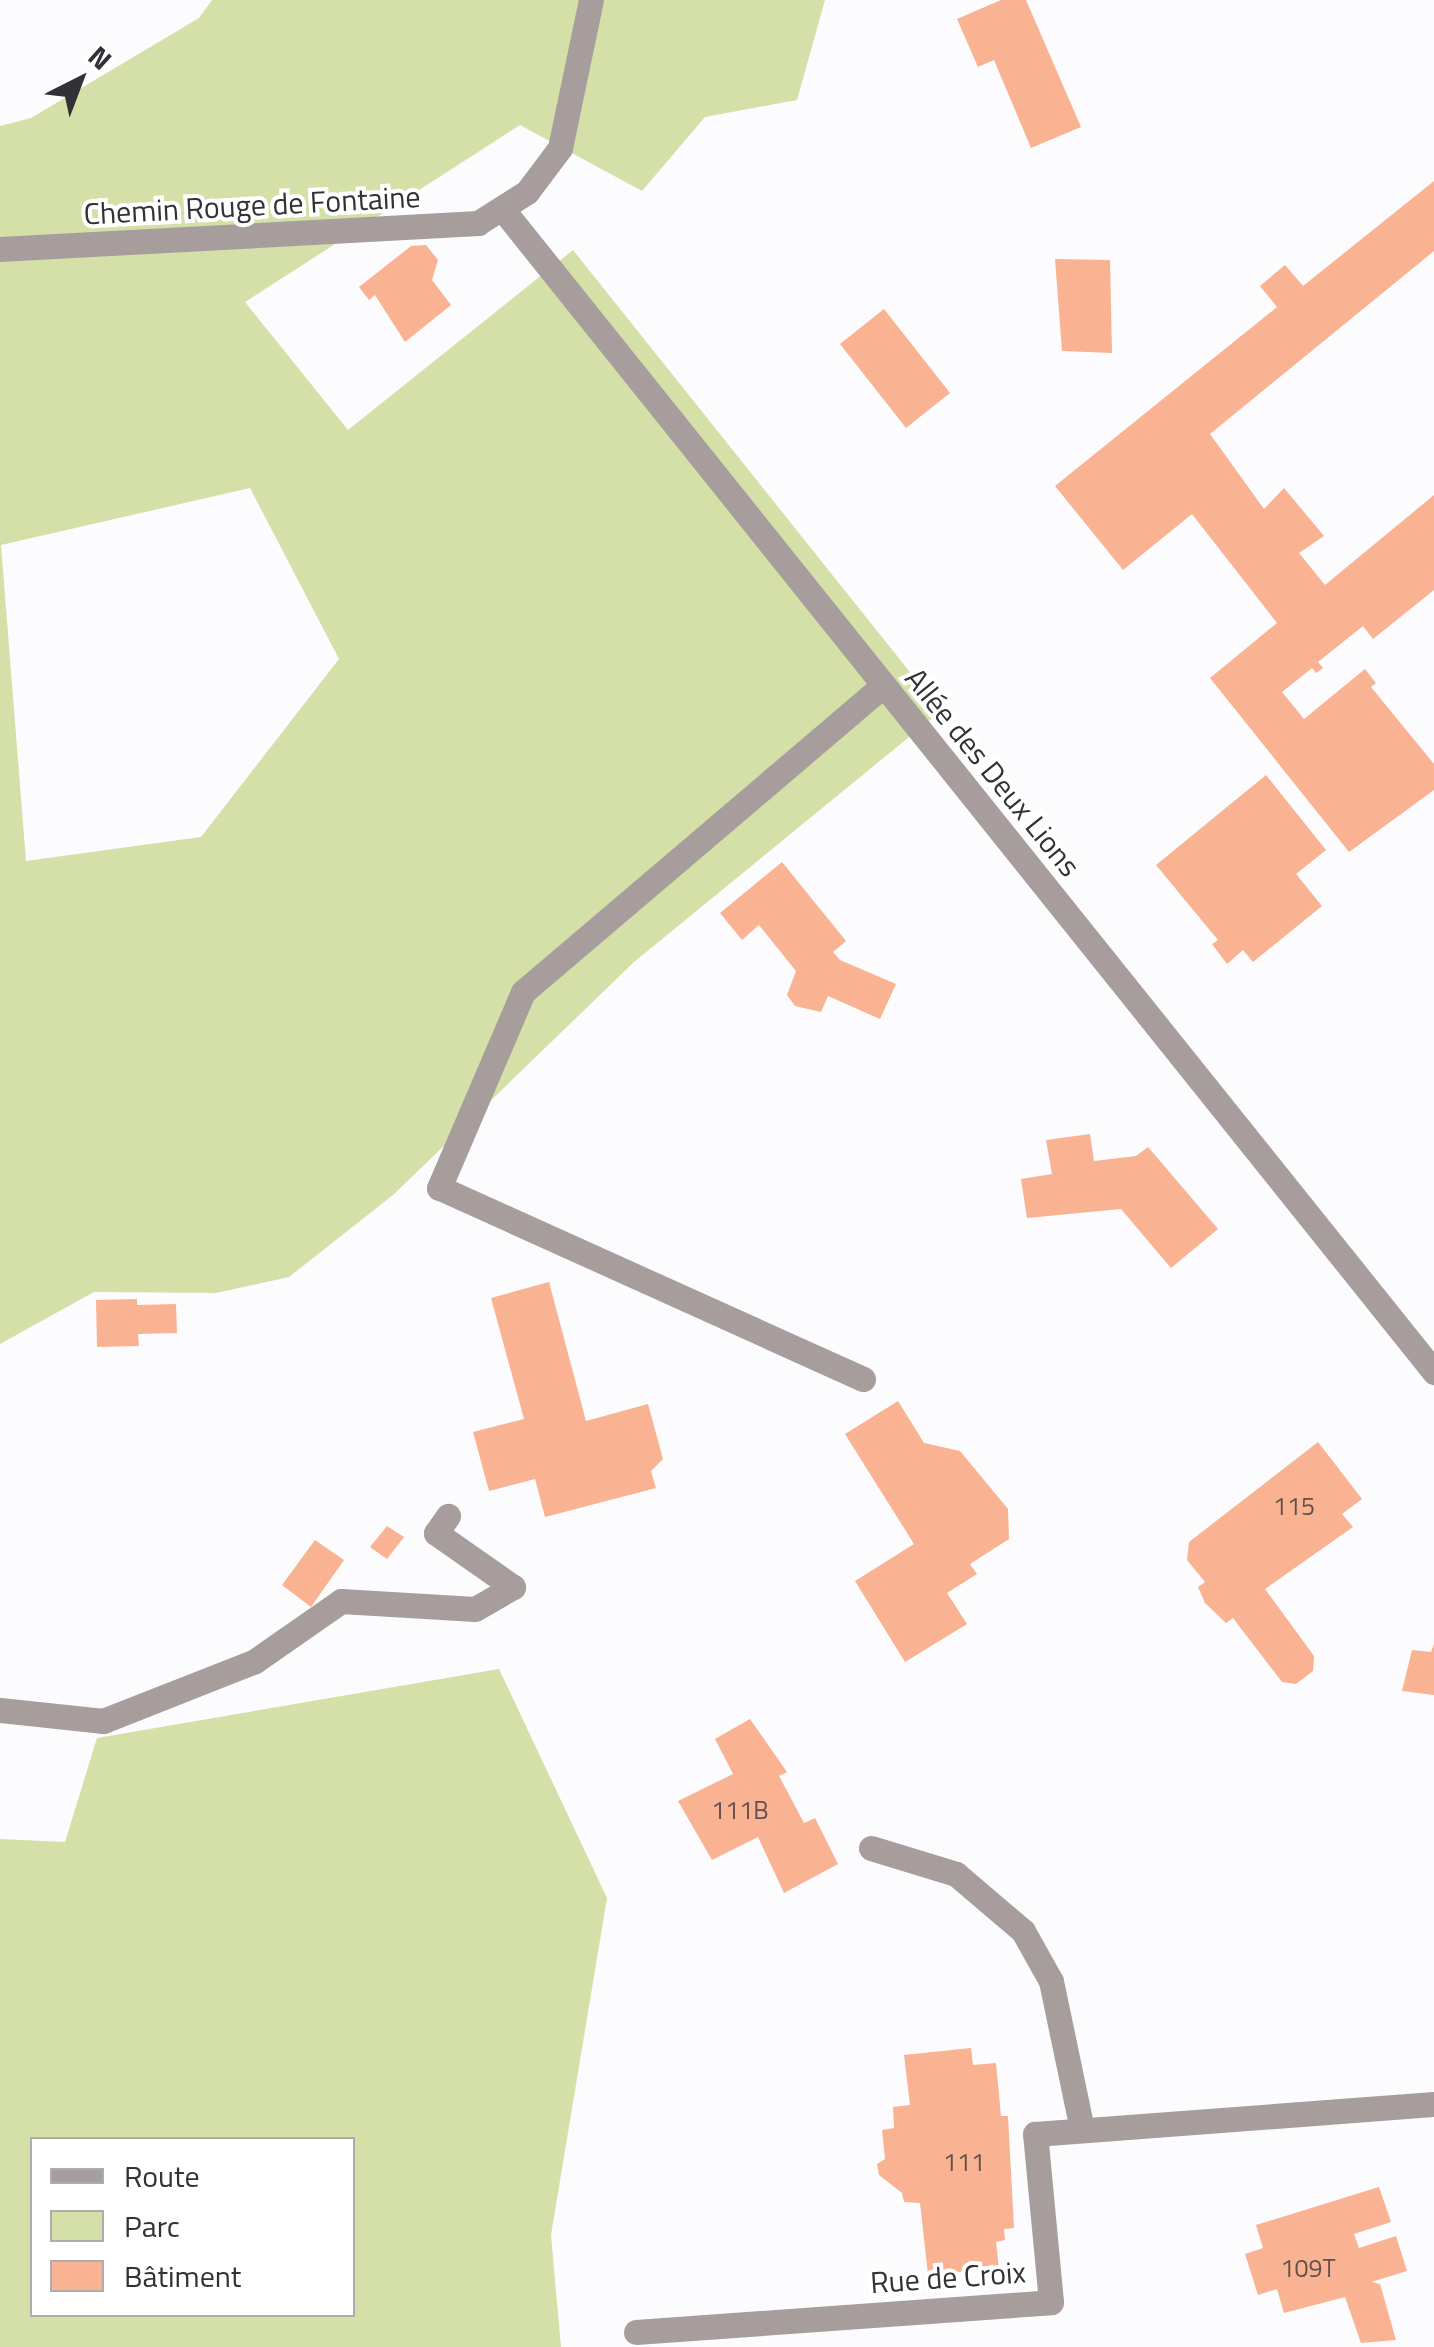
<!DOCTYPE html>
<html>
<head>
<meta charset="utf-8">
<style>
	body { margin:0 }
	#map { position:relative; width:1434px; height:2347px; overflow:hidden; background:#fcfbfe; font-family:"Titillium Web",sans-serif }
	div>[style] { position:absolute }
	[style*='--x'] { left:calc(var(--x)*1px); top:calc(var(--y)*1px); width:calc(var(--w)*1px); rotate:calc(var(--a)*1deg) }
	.green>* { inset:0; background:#d4e0a8 }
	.building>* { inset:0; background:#f9b392 }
	.lane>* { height:25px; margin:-12.5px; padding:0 12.5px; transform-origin:12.5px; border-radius:12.5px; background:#a69d9c }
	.street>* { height:25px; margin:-12.5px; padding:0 12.5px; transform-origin:12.5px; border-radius:12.5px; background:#a69d9c }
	span { translate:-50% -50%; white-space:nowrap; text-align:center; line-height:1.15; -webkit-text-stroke:8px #fff; paint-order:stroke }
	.number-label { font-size:25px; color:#64514d }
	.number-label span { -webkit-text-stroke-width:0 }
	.street-label { font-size:30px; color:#333036 }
	.legend { position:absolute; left:30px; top:2137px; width:325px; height:180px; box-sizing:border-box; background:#fff; border:2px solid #adacaf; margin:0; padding:12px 18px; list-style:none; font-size:30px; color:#333036 }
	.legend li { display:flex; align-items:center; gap:20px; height:50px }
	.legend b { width:50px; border:2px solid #adacaf }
	.north { position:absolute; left:30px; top:30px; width:100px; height:100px; -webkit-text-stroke:8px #fff; paint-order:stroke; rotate:42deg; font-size:28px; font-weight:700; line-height:40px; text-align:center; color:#333036 }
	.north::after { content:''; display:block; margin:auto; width:35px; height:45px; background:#333036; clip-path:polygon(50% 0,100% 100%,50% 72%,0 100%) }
</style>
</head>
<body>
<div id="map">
	<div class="green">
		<i style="clip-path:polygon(evenodd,212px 0,825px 0,797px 100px,705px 117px,642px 191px,520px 125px,245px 302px,348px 430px,573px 250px,941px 711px,634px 962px,393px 1195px,289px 1277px,216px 1293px,94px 1292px,0 1344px,0 126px,31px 118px,199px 18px,212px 0,250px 488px,339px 659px,201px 837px,26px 861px,1px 545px,250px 488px)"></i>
		<i style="clip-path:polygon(evenodd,499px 1669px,607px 1898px,551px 2235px,561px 2347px,0 2347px,0 1839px,65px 1842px,97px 1738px,499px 1669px,32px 2140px,352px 2140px,352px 2314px,32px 2314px,32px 2140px)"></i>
	</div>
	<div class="building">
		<i style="clip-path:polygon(1001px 0,1026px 0,1081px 127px,1031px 148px,994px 60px,978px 67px,957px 19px)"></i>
		<i style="clip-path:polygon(1434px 181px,1434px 251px,1210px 434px,1264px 509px,1284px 488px,1324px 536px,1299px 553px,1325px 585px,1434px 495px,1434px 590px,1373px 639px,1363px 626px,1318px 662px,1323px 668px,1316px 673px,1312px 668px,1282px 692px,1304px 719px,1365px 669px,1376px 683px,1371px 687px,1434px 764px,1434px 790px,1349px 852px,1210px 678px,1277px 623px,1192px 514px,1123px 570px,1055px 486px,1277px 307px,1260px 286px,1285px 265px,1303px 286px)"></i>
		<i style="clip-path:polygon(426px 245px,438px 260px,432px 280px,451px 305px,405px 342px,375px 295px,369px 300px,359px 287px,411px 246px)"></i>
		<i style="clip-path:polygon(1055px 259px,1110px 260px,1112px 353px,1062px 351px)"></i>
		<i style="clip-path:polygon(884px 309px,950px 393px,906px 428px,840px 344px)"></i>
		<i style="clip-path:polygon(1266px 775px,1326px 850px,1296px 874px,1322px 906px,1253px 962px,1243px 950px,1227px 964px,1212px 944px,1218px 940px,1156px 865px)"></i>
		<i style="clip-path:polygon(782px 862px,846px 941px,833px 952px,840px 960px,896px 984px,880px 1019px,828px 996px,821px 1012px,795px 1006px,787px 995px,796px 971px,759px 925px,742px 940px,720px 913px)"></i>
		<i style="clip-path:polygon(1090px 1134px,1094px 1161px,1136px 1156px,1148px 1147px,1218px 1229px,1171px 1268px,1121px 1209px,1027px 1218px,1021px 1179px,1052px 1174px,1046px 1140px)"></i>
		<i style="clip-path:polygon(549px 1282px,586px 1421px,648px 1404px,663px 1459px,651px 1471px,656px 1488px,545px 1517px,535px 1479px,489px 1491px,473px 1432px,524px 1419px,491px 1298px)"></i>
		<i style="clip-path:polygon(137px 1299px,137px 1305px,176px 1304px,177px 1333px,138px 1334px,139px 1346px,97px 1347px,96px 1300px)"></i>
		<i style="clip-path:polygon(898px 1401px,924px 1443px,960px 1451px,1008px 1509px,1009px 1539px,970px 1564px,977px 1574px,947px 1593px,967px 1624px,905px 1662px,855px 1581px,914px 1544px,845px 1434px)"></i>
		<i style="clip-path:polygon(1318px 1442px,1362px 1499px,1342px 1514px,1353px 1527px,1265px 1589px,1314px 1656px,1313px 1671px,1296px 1684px,1282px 1682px,1233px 1618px,1226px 1623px,1205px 1603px,1198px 1587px,1205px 1582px,1187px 1560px,1189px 1542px)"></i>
		<i style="clip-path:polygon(387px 1526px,404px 1537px,387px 1559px,370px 1547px)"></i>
		<i style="clip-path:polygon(315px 1540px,344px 1560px,311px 1607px,282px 1585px)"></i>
		<i style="clip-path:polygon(1434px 1644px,1434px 1695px,1402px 1691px,1412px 1650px,1431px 1652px)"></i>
		<i style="clip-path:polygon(750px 1719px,787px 1772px,779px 1776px,804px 1823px,815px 1818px,838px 1864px,784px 1893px,758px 1837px,712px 1860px,678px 1801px,733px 1774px,715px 1739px)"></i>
		<i style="clip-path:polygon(971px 2048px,973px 2065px,996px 2063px,1001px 2116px,1008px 2116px,1014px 2228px,1004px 2229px,1005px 2240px,996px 2242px,999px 2268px,928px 2275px,920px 2203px,904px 2202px,902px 2193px,879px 2175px,877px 2164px,885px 2159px,882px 2130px,894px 2128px,893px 2107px,910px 2105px,904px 2055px)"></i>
		<i style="clip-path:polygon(1379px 2187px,1391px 2222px,1354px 2234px,1359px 2248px,1396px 2236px,1407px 2271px,1371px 2282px,1380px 2284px,1396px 2340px,1361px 2343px,1345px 2297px,1284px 2313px,1277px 2289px,1258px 2295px,1245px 2254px,1263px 2248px,1256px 2225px)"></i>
	</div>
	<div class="lane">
		<i style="--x:863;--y:1379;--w:465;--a:-155.7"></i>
		<i style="--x:439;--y:1188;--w:213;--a:-66.8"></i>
		<i style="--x:523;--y:992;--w:472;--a:-40.4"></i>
		<i style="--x:0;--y:1710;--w:104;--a:6.1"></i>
		<i style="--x:103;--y:1721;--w:163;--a:-21.5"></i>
		<i style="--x:255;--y:1661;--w:105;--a:-34.9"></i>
		<i style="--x:341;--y:1601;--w:134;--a:3.4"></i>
		<i style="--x:475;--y:1609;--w:44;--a:-30.1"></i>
		<i style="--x:513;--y:1587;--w:94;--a:-145"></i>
		<i style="--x:436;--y:1533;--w:21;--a:-55"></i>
	</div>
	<div class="street">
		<i style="--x:504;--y:211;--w:1488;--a:51.3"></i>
		<i style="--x:0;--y:249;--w:479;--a:-3.1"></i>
		<i style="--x:478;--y:223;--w:58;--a:-32.3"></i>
		<i style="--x:527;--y:192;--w:55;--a:-53.1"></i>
		<i style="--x:560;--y:148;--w:151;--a:-78.2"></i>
		<i style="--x:871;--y:1848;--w:89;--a:17"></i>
		<i style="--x:956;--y:1874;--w:88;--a:40.4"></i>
		<i style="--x:1023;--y:1931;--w:57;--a:60.8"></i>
		<i style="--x:1051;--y:1981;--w:152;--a:78.2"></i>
		<i style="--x:636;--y:2332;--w:416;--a:-4.1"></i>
		<i style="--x:1051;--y:2302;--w:169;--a:-95.4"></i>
		<i style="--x:1035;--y:2134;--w:400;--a:-4.3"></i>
	</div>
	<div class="number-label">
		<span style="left:1294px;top:1506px">115</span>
		<span style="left:740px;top:1810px">111B</span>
		<span style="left:964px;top:2162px">111</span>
		<span style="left:1308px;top:2268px">109T</span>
	</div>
	<div class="street-label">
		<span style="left:252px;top:205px;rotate:-3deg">Chemin Rouge de Fontaine</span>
		<span style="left:993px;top:772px;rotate:51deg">Allée des Deux Lions</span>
		<span style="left:948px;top:2277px;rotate:-4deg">Rue de Croix</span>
	</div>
	<ul class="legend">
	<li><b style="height:12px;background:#a69d9c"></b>Route</li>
	<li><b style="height:28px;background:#d4e0a8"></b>Parc</li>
	<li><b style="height:28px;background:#f9b392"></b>Bâtiment</li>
	</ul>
	<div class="north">N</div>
</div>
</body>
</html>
